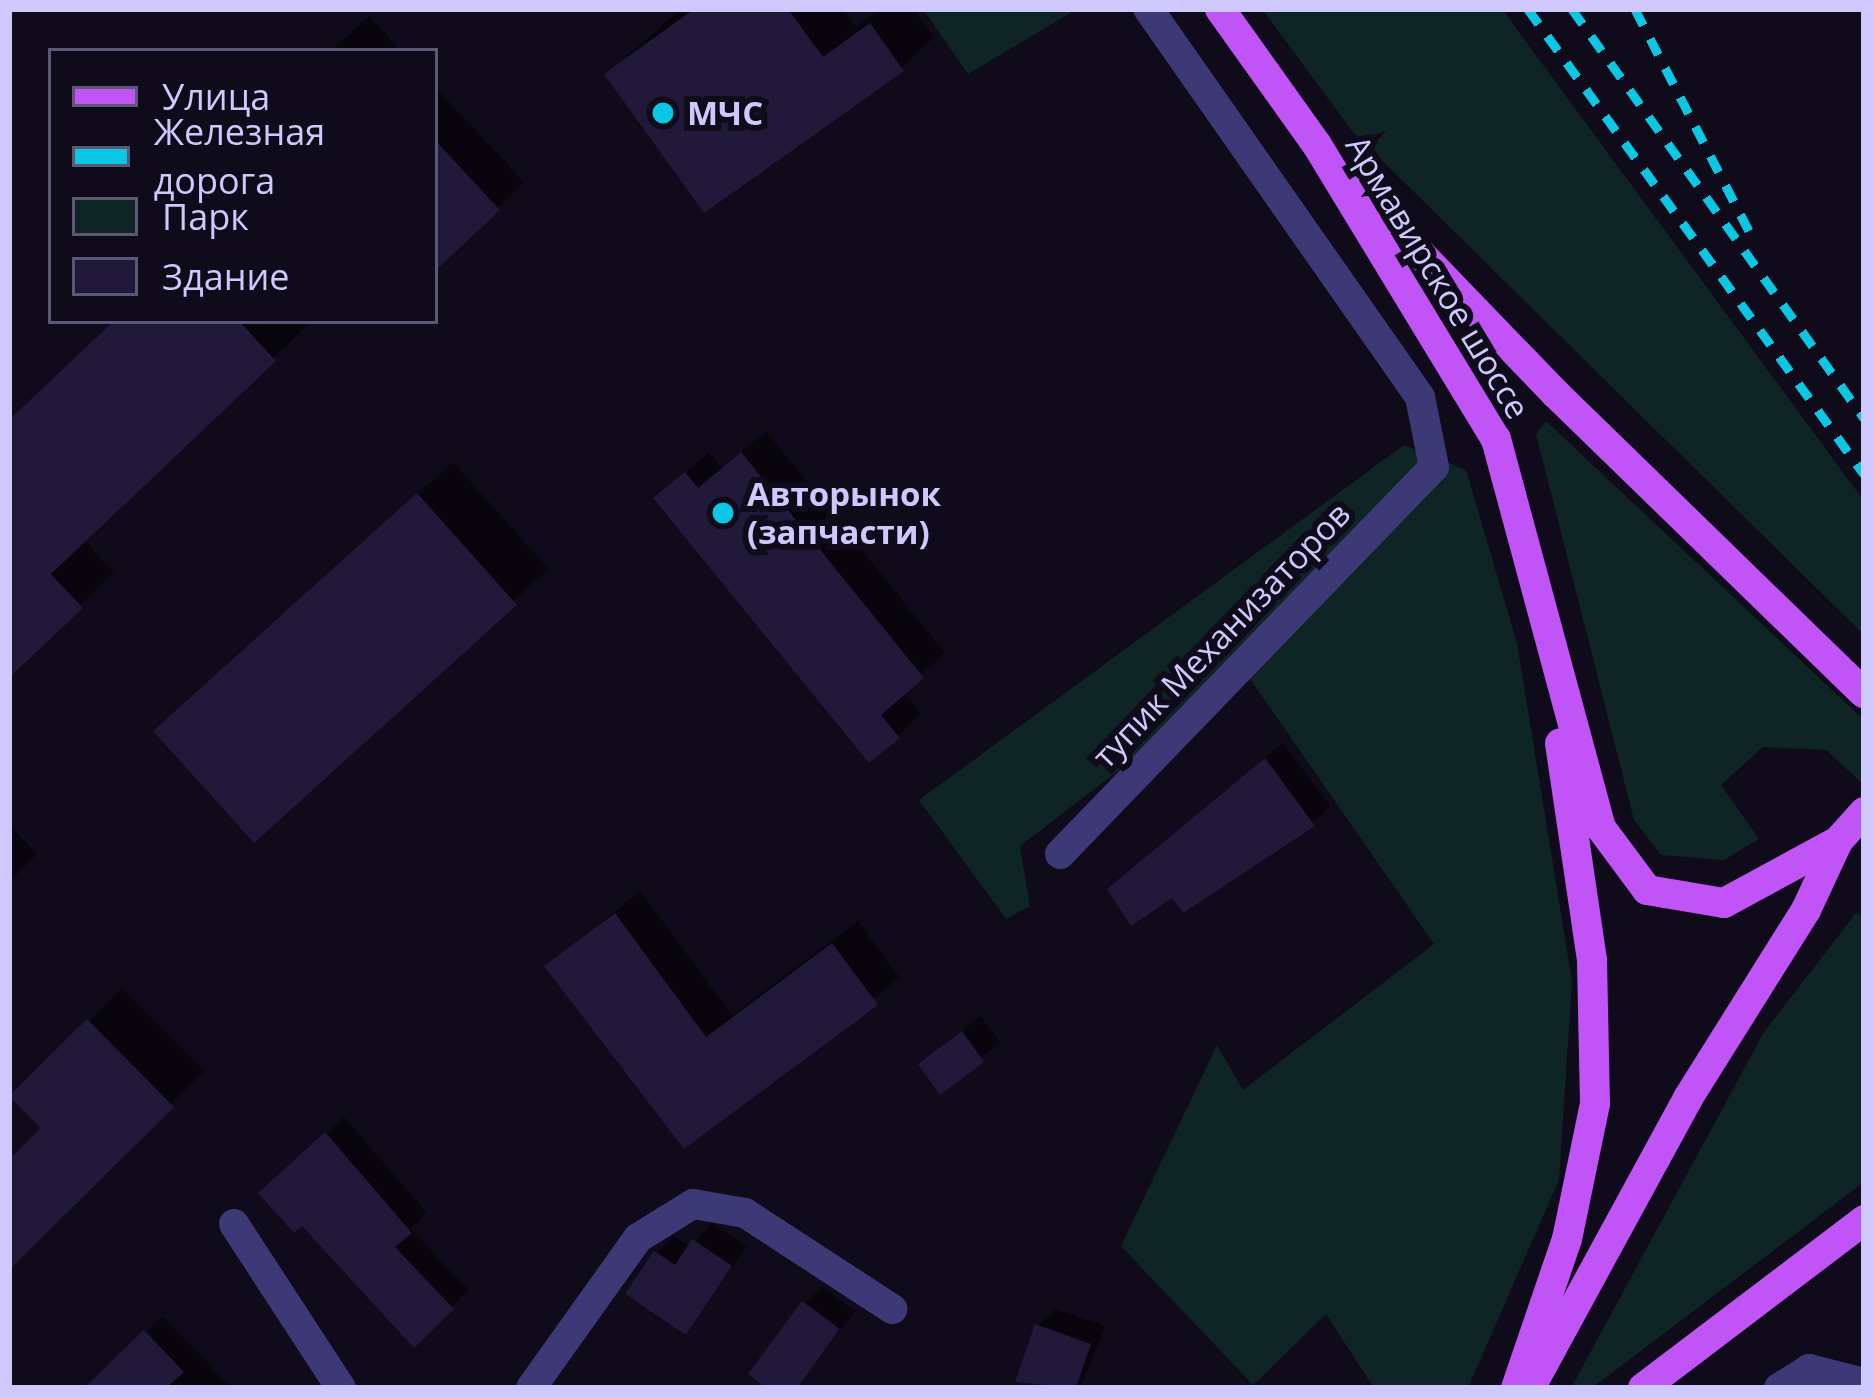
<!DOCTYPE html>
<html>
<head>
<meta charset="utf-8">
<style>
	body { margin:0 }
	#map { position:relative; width:1873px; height:1397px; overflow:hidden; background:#0f0b1a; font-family:"Open Sans",sans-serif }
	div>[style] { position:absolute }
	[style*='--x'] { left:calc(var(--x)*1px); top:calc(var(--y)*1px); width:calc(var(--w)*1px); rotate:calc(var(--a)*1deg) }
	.green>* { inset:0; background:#0f2424 }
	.shadow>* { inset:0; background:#0007 }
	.building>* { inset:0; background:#21193a }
	.minor>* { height:30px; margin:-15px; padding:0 15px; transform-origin:15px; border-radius:15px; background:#3d3977 }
	.major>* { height:30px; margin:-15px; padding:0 15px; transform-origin:15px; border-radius:15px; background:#c054f6 }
	.rail>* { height:9px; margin-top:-4.5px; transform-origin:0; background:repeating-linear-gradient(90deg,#0bc7e4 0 18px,transparent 0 33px) }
	.dots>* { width:33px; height:33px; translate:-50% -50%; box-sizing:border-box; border:6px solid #0f0b1a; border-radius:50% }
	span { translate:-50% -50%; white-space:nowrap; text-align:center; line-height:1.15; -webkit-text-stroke:12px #0f0b1a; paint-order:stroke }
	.poi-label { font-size:33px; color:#cfc8fc; font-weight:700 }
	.left { translate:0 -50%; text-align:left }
	.street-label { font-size:33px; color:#cfc8fc }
	.frame { position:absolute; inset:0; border:12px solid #cfc8fc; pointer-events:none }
	.legend { position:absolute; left:48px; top:48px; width:390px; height:276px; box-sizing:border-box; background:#0f0b1a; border:3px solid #5c5774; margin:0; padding:15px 21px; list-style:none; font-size:36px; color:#cfc8fc }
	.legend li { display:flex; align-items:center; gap:24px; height:60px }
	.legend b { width:60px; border:3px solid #5c5774 }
</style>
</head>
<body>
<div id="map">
	<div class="green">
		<i style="clip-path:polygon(923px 9px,1077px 9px,968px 74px)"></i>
		<i style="clip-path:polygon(1262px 9px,1502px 9px,1864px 501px,1864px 635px,1352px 131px)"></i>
		<i style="clip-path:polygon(1546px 421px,1864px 720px,1864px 785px,1826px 750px,1763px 747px,1721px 785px,1759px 839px,1724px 860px,1661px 855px,1634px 820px,1536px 434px)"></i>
		<i style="clip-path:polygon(1404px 445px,1466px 470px,1517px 643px,1572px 981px,1559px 1180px,1468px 1388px,1374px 1388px,1326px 1314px,1253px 1385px,1121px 1246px,1217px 1045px,1243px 1090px,1434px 944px,1246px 673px,1020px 846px,1030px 906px,1006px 919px,919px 800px)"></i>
		<i style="clip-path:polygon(1856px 913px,1864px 916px,1864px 1182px,1592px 1388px,1571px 1388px,1764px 1032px)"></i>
	</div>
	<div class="shadow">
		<i style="clip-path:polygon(680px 9px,843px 9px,856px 27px,881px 9px,914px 9px,934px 37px,902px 68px,608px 74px)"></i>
		<i style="clip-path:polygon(369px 16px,401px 51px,331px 51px)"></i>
		<i style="clip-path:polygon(435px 87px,524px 182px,436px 266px,435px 266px)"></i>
		<i style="clip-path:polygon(116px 321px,308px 325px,83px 539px,114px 573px,9px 674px,9px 422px)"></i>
		<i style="clip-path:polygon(766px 431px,945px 653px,903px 692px,921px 713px,898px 736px,657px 498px,709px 452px,722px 468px)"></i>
		<i style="clip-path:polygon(453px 462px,549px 569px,254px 839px,191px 698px)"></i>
		<i style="clip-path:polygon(1283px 743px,1330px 806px,1313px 823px,1173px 894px,1128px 872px)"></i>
		<i style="clip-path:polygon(9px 825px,37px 854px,9px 882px)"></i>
		<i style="clip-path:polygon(640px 891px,732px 1015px,858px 921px,900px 978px,684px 1145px,548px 966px)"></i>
		<i style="clip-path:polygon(122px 988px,205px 1071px,9px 1266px,9px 1164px,45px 1128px,13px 1096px)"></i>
		<i style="clip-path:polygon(980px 1016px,1000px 1042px,941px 1090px,922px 1064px)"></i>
		<i style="clip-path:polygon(344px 1117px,427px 1213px,411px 1229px,469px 1290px,415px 1344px,279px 1176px)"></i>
		<i style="clip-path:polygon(712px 1223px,747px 1247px,686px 1331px,656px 1253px,674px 1236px,690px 1247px)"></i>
		<i style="clip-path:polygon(822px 1286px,855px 1311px,796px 1388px,771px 1388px,805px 1303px)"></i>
		<i style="clip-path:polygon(1055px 1309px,1106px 1326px,1080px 1388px,1019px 1380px,1037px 1326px)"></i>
		<i style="clip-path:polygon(163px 1316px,232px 1388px,94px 1388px,91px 1385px)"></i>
	</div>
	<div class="building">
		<i style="clip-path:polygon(694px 9px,788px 9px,823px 57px,870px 23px,904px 71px,704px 213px,604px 74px)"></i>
		<i style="clip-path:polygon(435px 140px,500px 210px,435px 271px)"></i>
		<i style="clip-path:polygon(114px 321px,239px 321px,276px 361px,51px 574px,83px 608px,9px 678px,9px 420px)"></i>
		<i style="clip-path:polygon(741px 452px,924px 678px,881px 715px,900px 738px,869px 763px,653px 498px,685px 472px,698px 488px)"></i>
		<i style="clip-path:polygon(417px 493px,517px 605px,254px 843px,153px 731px)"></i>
		<i style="clip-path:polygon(1265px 758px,1315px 826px,1183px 913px,1172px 898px,1131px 926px,1107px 889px)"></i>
		<i style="clip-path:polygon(615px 913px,706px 1037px,832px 943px,878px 1005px,684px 1149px,544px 966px)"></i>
		<i style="clip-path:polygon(87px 1019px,174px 1107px,9px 1270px,9px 1160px,41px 1128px,9px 1096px)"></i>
		<i style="clip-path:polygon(962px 1031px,984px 1062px,940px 1095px,918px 1064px)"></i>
		<i style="clip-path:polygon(325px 1132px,412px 1233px,395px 1247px,454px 1309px,414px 1348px,302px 1226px,294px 1233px,258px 1193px)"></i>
		<i style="clip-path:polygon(692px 1239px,732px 1266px,686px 1335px,625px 1294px,654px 1251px,675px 1265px)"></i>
		<i style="clip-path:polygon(802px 1301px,840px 1329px,797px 1388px,766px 1388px,748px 1374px)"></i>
		<i style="clip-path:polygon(1035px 1324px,1091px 1344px,1076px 1388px,1015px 1382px)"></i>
		<i style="clip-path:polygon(144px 1330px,184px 1372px,166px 1388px,84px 1388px)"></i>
	</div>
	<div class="minor">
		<i style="--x:1060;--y:854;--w:538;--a:-45.98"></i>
		<i style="--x:1434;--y:467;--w:71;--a:-101.3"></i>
		<i style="--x:1420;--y:397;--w:474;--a:-125"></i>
		<i style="--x:234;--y:1224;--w:196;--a:56.9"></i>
		<i style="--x:531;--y:1388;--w:184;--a:-54.5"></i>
		<i style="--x:638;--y:1238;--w:65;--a:-31.7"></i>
		<i style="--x:693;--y:1204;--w:53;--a:9.8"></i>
		<i style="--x:745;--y:1213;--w:176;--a:33.1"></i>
		<i style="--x:1779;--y:1388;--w:36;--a:-32"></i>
		<i style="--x:1809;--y:1369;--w:57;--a:14.3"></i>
	</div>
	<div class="major">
		<i style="--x:1220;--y:9;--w:167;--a:54.5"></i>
		<i style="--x:1317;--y:145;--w:344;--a:58.7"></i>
		<i style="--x:1496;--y:439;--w:403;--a:74.9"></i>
		<i style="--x:1601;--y:828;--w:77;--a:53.4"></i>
		<i style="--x:1647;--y:890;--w:78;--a:9.6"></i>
		<i style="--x:1724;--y:903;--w:130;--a:-28.5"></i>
		<i style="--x:1838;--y:841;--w:39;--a:-48"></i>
		<i style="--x:1358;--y:189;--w:285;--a:46"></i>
		<i style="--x:1556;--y:394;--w:429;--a:44.2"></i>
		<i style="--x:1535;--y:1379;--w:320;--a:-61.4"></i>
		<i style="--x:1688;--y:1098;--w:222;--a:-57.9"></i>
		<i style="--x:1806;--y:910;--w:76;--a:-65.1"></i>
		<i style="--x:1516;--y:1388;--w:157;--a:-71.1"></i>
		<i style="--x:1567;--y:1239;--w:138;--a:-78.3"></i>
		<i style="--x:1595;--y:1104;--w:144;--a:-91.2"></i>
		<i style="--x:1592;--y:960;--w:219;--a:-98.4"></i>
		<i style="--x:1643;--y:1388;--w:278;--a:-37.2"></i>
	</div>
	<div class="rail">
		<i style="--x:1528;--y:9;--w:574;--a:54.15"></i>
		<i style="--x:1572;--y:9;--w:503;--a:54.48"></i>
		<i style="--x:1635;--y:9;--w:250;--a:62.8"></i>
	</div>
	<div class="dots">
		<i style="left:663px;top:113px;background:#0bc7e4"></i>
		<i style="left:723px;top:513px;background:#0bc7e4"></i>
	</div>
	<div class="poi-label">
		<span class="left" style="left:687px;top:113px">МЧС</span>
		<span class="left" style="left:747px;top:513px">Авторынок<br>(запчасти)</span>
	</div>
	<div class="street-label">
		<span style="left:1438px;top:277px;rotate:59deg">Армавирское шоссе</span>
		<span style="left:1221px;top:635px;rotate:-46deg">тупик Механизаторов</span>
	</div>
	<div class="frame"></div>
	<ul class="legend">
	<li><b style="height:15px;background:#c054f6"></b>Улица</li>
	<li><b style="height:15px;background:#0bc7e4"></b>Железная дорога</li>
	<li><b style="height:33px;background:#0f2424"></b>Парк</li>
	<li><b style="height:33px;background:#21193a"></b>Здание</li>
	</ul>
</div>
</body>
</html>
